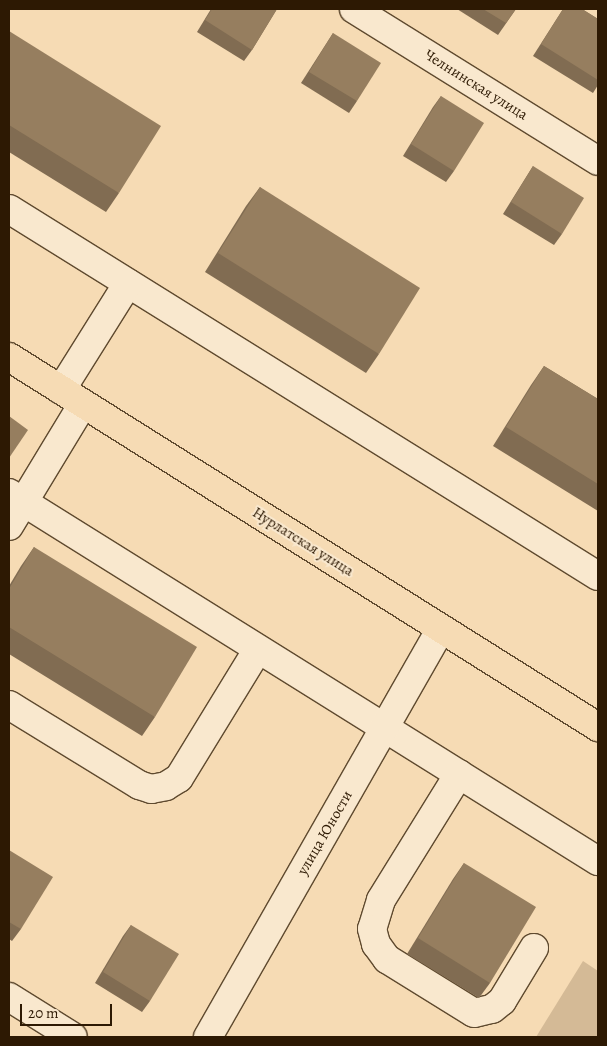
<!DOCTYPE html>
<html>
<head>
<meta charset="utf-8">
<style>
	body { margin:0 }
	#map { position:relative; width:607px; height:1046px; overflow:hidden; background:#f6dbb4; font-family:Alegreya,serif }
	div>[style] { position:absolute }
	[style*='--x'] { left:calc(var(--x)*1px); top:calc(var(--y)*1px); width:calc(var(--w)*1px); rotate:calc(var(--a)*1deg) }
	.green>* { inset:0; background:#d4ba96 }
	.roads { filter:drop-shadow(1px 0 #5f4a2f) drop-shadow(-1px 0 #5f4a2f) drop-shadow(0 1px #5f4a2f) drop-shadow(0 -1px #5f4a2f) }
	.minor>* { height:28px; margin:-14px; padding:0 14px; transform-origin:14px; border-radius:14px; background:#f9e8ce }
	.major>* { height:28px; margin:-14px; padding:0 14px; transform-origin:14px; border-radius:14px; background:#f6dbb4 }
	.wall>* { inset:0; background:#816c52 }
	.building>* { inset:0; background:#967e5f }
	span { translate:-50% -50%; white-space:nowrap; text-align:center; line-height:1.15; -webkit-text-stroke:4px #f9e8ce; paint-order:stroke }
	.street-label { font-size:15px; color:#2d1903 }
	.frame { position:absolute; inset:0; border:10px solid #2d1903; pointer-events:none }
	.scale { position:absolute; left:20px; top:1004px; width:92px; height:22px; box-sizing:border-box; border:2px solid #2d1903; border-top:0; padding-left:6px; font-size:15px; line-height:18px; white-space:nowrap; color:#2d1903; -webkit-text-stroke:4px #f9e8ce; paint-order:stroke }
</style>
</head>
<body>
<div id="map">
	<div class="green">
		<i style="clip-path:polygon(583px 961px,598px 971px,598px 1037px,536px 1037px)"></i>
	</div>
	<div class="roads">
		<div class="minor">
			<i style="--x:354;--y:9;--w:287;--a:31.9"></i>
			<i style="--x:9;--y:209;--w:694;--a:31.93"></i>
			<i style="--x:61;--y:390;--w:126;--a:-57.9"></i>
			<i style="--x:9;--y:493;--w:695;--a:32"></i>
			<i style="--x:9;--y:526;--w:143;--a:-58.8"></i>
			<i style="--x:9;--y:705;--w:153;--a:31.6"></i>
			<i style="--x:139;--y:785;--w:13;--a:18"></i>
			<i style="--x:151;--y:789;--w:15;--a:-11"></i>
			<i style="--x:166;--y:786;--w:15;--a:-32"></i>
			<i style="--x:179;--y:778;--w:151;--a:-58.5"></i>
			<i style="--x:459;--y:774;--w:148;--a:121.8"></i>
			<i style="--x:381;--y:900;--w:30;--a:107"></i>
			<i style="--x:372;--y:929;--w:16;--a:75"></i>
			<i style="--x:376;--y:944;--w:19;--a:54"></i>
			<i style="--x:387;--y:959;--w:102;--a:31.8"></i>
			<i style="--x:474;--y:1013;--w:18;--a:-13"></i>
			<i style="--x:492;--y:1009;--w:13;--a:-39"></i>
			<i style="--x:502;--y:1001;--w:62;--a:-58.9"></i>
			<i style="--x:9;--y:997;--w:75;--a:32"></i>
			<i style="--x:208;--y:1037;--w:470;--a:-60.3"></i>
		</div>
		<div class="major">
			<i style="--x:9;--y:357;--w:696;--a:32.14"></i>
		</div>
	</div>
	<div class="wall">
		<i style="clip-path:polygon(211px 9px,277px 9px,252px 50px,244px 61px,197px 32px)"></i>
		<i style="clip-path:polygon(457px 9px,516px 9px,498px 35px)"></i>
		<i style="clip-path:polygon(563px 9px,582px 9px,598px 19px,598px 85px,593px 93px,533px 56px)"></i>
		<i style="clip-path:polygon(9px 31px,119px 193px,106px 212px,9px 152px)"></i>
		<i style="clip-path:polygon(333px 33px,357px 101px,349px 113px,301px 83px)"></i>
		<i style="clip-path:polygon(441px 96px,454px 171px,446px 182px,403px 156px,433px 107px)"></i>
		<i style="clip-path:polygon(533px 166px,562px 234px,554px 245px,503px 214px)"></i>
		<i style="clip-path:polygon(260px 187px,379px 354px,366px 373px,205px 272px,246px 206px)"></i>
		<i style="clip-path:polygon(544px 366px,598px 399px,598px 511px,493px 446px,531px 385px)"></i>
		<i style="clip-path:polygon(34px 547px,155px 717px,142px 736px,9px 654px,9px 586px,21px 566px)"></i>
		<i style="clip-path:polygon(9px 850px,21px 929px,12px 941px,9px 939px)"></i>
		<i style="clip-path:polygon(464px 863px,490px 983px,479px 998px,407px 954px,453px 879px)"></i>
		<i style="clip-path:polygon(131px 925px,150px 1001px,142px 1012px,95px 983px,123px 936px)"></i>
	</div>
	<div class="building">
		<i style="clip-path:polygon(212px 9px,277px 9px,252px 50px,205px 20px)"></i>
		<i style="clip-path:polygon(483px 9px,516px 9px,506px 23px)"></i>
		<i style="clip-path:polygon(563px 9px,582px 9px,598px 19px,598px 80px,541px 44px)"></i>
		<i style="clip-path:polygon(9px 31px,161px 126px,119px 193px,9px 125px)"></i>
		<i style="clip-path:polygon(333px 33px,381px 63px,357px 101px,309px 72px)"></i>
		<i style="clip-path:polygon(441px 96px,484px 123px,454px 171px,411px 144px)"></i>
		<i style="clip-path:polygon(533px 166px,584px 198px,562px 234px,511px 202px)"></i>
		<i style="clip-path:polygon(260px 187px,420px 288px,379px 354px,218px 253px)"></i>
		<i style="clip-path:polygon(544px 366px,598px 399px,598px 484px,506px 427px)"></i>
		<i style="clip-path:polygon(9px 416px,28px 430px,9px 458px)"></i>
		<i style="clip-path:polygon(34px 547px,197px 647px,155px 717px,9px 627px,9px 589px)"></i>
		<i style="clip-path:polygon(9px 850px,53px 877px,21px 929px,9px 922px)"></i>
		<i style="clip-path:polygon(464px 863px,536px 907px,490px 983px,418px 938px)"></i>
		<i style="clip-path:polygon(131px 925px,179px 954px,150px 1001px,103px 972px)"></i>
	</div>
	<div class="street-label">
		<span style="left:476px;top:85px;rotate:32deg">Челнинская улица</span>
		<span style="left:303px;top:542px;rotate:32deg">Нурлатская улица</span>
		<span style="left:325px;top:833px;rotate:-60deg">улица Юности</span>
	</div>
	<div class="frame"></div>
	<div class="scale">20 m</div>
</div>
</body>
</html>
